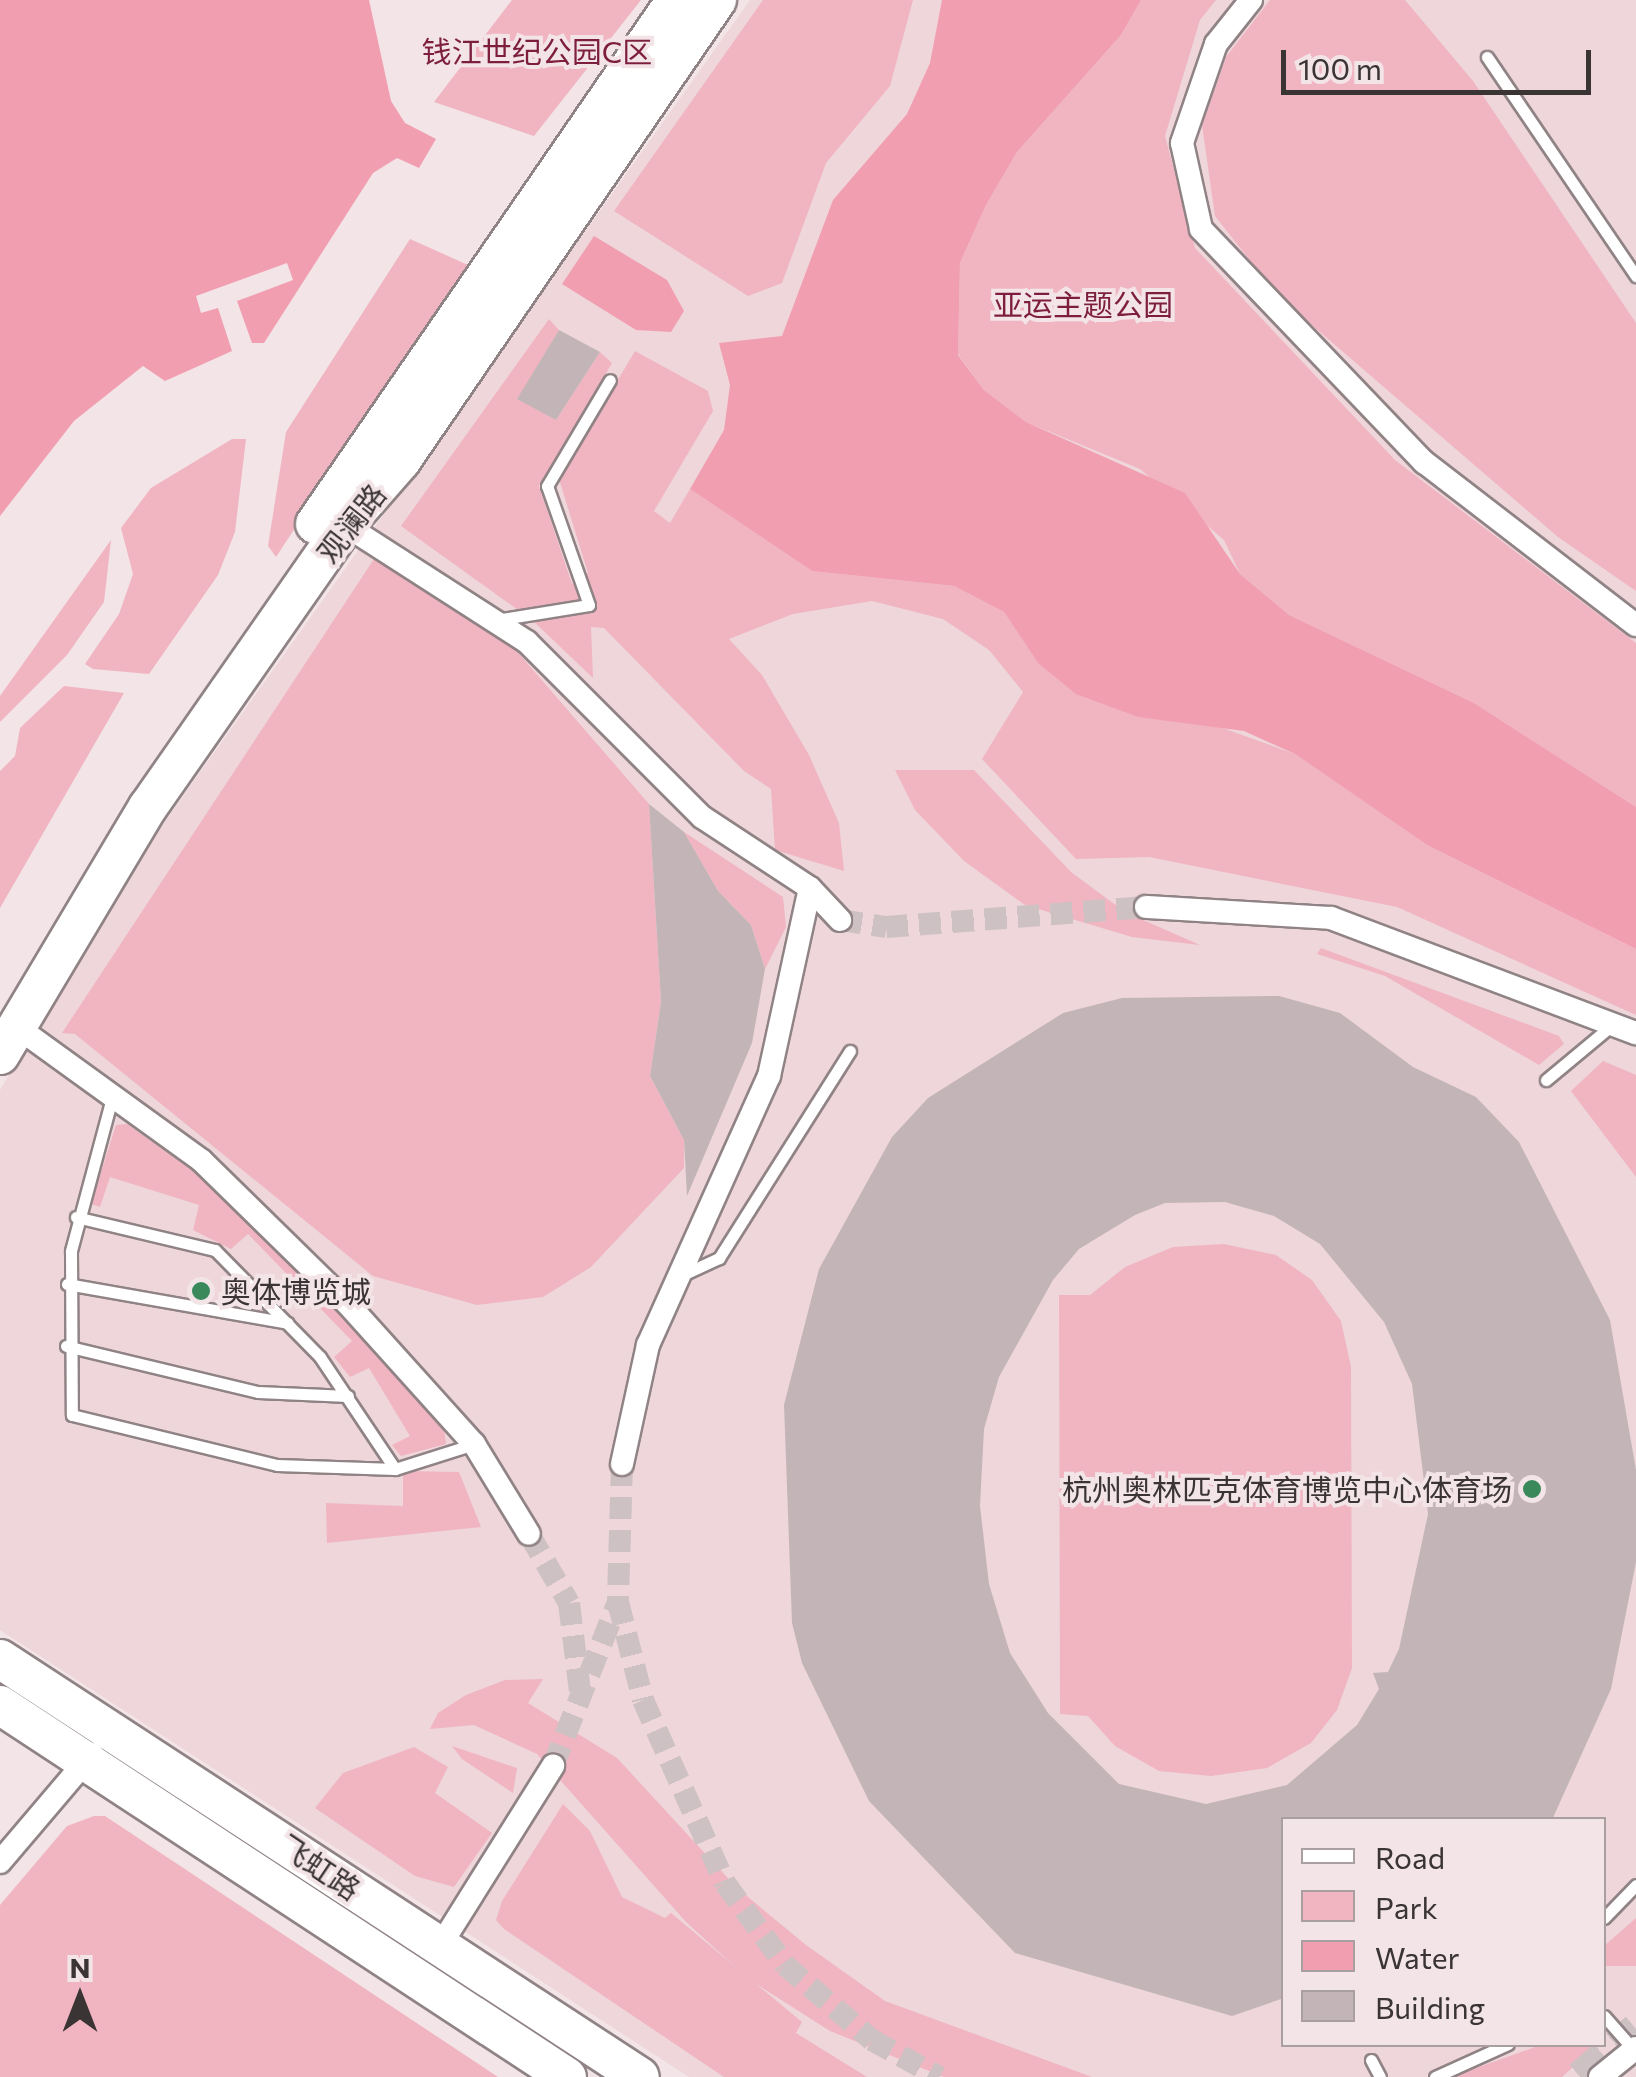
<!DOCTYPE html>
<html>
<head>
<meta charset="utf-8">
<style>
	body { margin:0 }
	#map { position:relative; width:1636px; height:2077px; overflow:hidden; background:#f3e4e7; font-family:Commissioner,"Noto Sans SC",sans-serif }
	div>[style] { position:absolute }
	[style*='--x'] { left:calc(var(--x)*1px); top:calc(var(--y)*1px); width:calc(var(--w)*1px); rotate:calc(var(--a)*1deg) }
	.built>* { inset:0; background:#eed6db }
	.green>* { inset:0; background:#f0b5c1 }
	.water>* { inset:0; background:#f19eb1 }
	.building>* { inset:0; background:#c3b5b7 }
	.street-tunnel>* { height:22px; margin-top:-11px; transform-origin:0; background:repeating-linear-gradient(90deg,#cec1c3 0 22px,transparent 0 33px) }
	.secondary-tunnel>* { height:32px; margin-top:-16px; transform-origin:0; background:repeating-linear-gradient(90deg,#cec1c3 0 32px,transparent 0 48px) }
	.roads { filter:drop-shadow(2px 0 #908385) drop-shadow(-2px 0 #908385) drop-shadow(0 2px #908385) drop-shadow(0 -2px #908385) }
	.lane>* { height:11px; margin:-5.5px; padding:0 5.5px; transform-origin:5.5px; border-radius:5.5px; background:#fff }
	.street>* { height:22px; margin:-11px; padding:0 11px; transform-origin:11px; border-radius:11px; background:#fff }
	.primary>* { height:38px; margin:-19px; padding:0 19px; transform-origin:19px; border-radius:19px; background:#fff }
	.dots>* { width:28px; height:28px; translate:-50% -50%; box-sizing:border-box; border:5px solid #f3e4e7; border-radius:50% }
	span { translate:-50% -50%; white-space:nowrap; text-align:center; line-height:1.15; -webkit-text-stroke:8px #f3e4e7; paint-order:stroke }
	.park-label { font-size:30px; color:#7d1e3f }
	.street-label { font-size:30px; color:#3a3435 }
	.poi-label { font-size:30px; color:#3a3435 }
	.left { translate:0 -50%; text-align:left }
	.right { translate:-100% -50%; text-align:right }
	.legend { position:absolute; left:1281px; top:1817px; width:325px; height:230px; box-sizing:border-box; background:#f3e4e7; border:2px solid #a99ea0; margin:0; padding:12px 18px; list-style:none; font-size:30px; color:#3a3435 }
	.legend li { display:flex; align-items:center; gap:20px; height:50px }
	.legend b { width:50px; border:2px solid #a99ea0 }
	.north { position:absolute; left:30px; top:1947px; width:100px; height:100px; -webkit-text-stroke:8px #f3e4e7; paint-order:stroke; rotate:0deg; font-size:28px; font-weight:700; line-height:40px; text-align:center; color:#3a3435 }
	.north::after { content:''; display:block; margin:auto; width:35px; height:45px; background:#3a3435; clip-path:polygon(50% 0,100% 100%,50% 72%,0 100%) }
	.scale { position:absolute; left:1281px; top:50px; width:310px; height:45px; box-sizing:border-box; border:5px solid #3a3435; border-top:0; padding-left:12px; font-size:30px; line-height:35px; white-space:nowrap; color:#3a3435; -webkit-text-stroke:8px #f3e4e7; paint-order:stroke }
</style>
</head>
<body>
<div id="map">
	<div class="built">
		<i style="clip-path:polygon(evenodd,750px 0,1636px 0,1636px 2077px,689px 2077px,0 1630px,0 1090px,137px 861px,750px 0,1284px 1820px,1604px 1820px,1604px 2044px,1284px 2044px,1284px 1820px)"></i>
	</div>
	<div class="green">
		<i style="clip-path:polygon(512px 0,641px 0,534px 136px,434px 102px)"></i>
		<i style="clip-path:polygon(763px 0,913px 0,890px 86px,826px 163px,782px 283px,748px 296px,614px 211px)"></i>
		<i style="clip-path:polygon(1141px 0,1216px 0,1200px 20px,1165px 136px,1195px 248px,1395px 460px,1636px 643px,1636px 807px,1474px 703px,1289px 615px,1240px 574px,1224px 540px,1140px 469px,1026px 422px,984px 390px,958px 354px,960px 263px,986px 205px,1017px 152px,1121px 35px)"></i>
		<i style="clip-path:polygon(1270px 0,1405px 0,1473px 81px,1636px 323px,1636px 591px,1558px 537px,1277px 295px,1215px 216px,1202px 125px,1226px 57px)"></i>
		<i style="clip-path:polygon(410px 239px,468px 265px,276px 557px,268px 546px,286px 432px)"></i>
		<i style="clip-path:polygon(549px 319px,559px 330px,518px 399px,556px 420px,600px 352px,612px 363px,539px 486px,572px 584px,588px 573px,559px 479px,635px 351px,708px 391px,713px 411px,654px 511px,670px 523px,690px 489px,812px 571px,954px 586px,1004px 612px,1038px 663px,1138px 717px,1201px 720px,1295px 754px,1427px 845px,1636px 949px,1636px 1015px,1397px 907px,1149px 857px,1076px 859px,982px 759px,1023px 692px,989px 650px,943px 619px,872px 601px,793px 614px,729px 639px,762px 675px,809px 755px,839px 823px,844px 871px,775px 850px,771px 789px,744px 771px,604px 628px,591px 627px,593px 678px,532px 620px,401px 526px)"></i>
		<i style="clip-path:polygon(232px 439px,246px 439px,235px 532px,218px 575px,149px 674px,93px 669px,85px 664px,119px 614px,133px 574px,121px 528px,151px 488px)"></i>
		<i style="clip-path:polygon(111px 540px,104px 602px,67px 655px,0 722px,0 696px)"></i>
		<i style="clip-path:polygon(374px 559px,514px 648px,649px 804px,661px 1002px,650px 1076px,684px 1140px,684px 1168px,591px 1267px,543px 1297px,477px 1305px,373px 1276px,75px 1034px,62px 1033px)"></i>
		<i style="clip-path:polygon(64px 686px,124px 693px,0 908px,0 771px,15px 756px,20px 728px)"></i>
		<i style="clip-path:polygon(895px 770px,974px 770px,1071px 872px,1125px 912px,1200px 945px,1132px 937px,1025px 905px,964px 861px,915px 810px)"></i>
		<i style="clip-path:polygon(684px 832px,783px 897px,786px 927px,765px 969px,751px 925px,718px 891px)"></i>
		<i style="clip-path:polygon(1321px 948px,1559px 1036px,1564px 1044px,1539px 1065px,1385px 976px,1317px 954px)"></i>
		<i style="clip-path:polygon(1603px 1061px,1636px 1075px,1636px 1177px,1571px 1091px)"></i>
		<i style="clip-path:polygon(127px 1124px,196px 1173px,337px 1308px,444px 1428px,446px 1444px,401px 1456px,392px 1445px,410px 1436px,369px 1368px,350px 1377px,334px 1357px,352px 1341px,248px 1234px,231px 1249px,193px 1230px,199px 1205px,110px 1177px,100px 1207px,91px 1204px,116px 1125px)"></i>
		<i style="clip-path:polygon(1224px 1244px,1276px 1255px,1312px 1280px,1341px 1321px,1351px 1367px,1352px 1668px,1337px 1710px,1311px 1743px,1267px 1768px,1211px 1776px,1159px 1771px,1115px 1746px,1088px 1716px,1060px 1714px,1059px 1295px,1090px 1295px,1125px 1267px,1173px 1247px)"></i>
		<i style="clip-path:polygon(403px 1471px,459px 1472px,481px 1527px,327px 1543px,326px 1503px,403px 1506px)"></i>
		<i style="clip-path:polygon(543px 1679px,528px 1703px,617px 1758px,737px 1888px,806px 1945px,885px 2001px,1092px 2077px,944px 2077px,830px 2031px,750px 1980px,687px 1923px,537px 1754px,474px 1725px,430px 1729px,438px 1713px,466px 1695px,505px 1680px)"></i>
		<i style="clip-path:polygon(452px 1746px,517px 1768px,513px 1793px,462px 1759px)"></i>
		<i style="clip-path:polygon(414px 1747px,448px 1767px,435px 1793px,492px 1833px,454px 1887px,415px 1876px,315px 1808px,343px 1773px)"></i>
		<i style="clip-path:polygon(563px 1804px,590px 1831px,622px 1897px,665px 1918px,671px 1913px,802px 2022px,796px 2033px,867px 2077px,724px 2077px,504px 1929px,496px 1920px,502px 1901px)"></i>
		<i style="clip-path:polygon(94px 1816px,105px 1816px,498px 2077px,0 2077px,0 1905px,67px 1826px)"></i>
		<i style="clip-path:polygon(1636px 1918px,1636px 1966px,1604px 1966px,1604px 1946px)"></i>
		<i style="clip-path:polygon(1541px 2045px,1598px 2045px,1562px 2077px,1451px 2077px)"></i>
	</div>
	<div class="water">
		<i style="clip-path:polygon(0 0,369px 0,391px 101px,405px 123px,436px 139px,419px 168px,397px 158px,373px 173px,264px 343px,252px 343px,237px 301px,293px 280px,287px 263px,196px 296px,201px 313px,218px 308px,232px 351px,165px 381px,143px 366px,74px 421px,0 516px)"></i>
		<i style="clip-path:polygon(942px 0,1141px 0,1121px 35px,1017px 152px,986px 205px,960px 263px,958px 355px,984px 390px,1026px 422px,1185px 493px,1240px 574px,1289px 615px,1474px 703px,1636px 807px,1636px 949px,1427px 845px,1295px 754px,1244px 731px,1138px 717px,1076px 694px,1038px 663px,1004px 612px,954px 586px,812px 571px,690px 489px,724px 430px,730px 385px,719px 343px,782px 336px,833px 200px,907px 114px,930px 63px)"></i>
		<i style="clip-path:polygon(594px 236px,667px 280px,684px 311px,671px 332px,636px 330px,562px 284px)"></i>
	</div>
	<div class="building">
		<i style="clip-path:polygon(559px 330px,600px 352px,556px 420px,517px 399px)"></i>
		<i style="clip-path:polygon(649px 804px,684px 832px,718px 891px,751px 925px,765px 969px,752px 1043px,687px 1196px,684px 1140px,650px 1076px,661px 1002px)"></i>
		<i style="clip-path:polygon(evenodd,1279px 996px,1340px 1013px,1413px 1067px,1476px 1097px,1519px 1142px,1610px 1320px,1636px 1470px,1636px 1562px,1611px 1689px,1552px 1820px,1284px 1820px,1284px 1998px,1232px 2016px,1015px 1953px,869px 1801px,802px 1663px,792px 1623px,784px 1405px,819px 1269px,892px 1137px,928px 1098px,1063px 1013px,1122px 998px,1279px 996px,1225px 1202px,1274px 1216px,1320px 1244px,1384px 1322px,1412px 1384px,1428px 1514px,1399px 1649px,1388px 1672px,1373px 1673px,1379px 1689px,1357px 1725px,1287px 1785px,1206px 1804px,1119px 1784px,1048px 1713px,1010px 1653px,989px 1584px,980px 1506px,984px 1429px,999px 1377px,1053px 1280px,1079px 1249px,1135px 1215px,1165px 1203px,1225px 1202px)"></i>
	</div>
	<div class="street-tunnel">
		<i style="--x:840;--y:920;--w:47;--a:8.7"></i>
		<i style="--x:886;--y:927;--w:261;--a:-4.4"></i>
		<i style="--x:622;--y:1464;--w:138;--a:91.7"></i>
		<i style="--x:618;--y:1602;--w:101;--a:75.7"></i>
		<i style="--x:643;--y:1700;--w:201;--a:65.9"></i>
		<i style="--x:725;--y:1883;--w:102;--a:53.8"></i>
		<i style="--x:785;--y:1965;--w:115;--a:40.8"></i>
		<i style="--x:872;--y:2040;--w:77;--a:28.9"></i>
		<i style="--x:529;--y:1534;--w:80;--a:59.9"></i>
		<i style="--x:569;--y:1603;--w:98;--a:82.9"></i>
		<i style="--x:553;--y:1766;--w:176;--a:-68.4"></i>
	</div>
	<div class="secondary-tunnel">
		<i style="--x:1580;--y:2077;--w:74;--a:-40.6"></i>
	</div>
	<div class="roads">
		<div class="lane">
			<i style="--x:1487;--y:57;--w:265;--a:55.8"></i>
			<i style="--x:496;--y:620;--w:94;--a:-9.2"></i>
			<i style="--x:589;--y:605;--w:126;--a:-109.4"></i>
			<i style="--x:547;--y:486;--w:123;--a:-59.3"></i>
			<i style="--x:1546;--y:1080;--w:86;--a:-39.8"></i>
			<i style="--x:113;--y:1094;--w:163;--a:105"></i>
			<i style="--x:71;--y:1251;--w:164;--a:89.7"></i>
			<i style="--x:72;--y:1415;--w:211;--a:13.7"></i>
			<i style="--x:277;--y:1465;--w:118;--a:1.9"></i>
			<i style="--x:395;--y:1469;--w:83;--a:-17.6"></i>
			<i style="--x:76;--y:1217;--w:143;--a:13.4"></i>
			<i style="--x:215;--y:1250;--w:150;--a:45.5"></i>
			<i style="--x:320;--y:1357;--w:135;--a:56.2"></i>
			<i style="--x:678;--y:1277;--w:45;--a:-24.9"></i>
			<i style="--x:719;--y:1258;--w:245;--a:-57.7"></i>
			<i style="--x:67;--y:1284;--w:224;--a:10"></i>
			<i style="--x:66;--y:1346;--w:197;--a:13.5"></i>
			<i style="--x:258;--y:1392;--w:90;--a:2.5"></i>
			<i style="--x:1604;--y:1918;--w:46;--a:-45.9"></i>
			<i style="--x:1604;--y:2016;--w:45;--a:48.6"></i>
			<i style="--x:1371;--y:2060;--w:19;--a:62"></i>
			<i style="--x:1435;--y:2077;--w:80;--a:-24.3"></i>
		</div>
		<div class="street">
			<i style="--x:1251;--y:0;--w:56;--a:128.5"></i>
			<i style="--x:1216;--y:44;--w:105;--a:109"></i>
			<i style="--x:1182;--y:143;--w:88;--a:77.5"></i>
			<i style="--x:1201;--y:229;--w:323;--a:46.3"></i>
			<i style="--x:1424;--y:462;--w:267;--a:37.6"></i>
			<i style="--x:345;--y:525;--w:216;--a:32.7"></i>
			<i style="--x:527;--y:642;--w:247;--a:45"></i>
			<i style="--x:702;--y:817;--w:129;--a:33.3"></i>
			<i style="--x:810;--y:888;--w:44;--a:46.8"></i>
			<i style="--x:1146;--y:907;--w:185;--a:3.4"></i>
			<i style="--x:1331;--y:918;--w:326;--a:20.7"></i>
			<i style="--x:17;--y:1027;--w:228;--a:35.9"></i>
			<i style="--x:202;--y:1161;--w:202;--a:44.4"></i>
			<i style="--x:346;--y:1302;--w:191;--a:48"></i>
			<i style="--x:474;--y:1444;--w:105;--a:58.6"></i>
			<i style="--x:622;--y:1464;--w:122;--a:-77.7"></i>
			<i style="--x:648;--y:1345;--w:295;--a:-65.8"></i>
			<i style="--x:769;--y:1076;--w:192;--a:-77.7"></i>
			<i style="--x:0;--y:1862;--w:142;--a:-49.6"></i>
			<i style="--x:440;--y:1946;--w:213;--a:-57.9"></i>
			<i style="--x:1600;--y:2077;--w:46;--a:-38.9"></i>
		</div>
		<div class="primary">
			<i style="--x:315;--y:524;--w:636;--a:-55.44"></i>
			<i style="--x:0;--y:1055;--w:289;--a:-59.2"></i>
			<i style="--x:148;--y:807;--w:344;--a:-55.1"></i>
			<i style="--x:345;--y:525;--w:85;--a:-48.8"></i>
			<i style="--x:401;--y:461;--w:559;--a:-55.57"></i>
			<i style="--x:0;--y:1659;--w:764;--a:33.15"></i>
			<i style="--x:0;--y:1705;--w:678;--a:33.27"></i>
		</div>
	</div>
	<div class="dots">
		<i style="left:201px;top:1291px;background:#39895a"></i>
		<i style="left:1532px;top:1489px;background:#39895a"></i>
	</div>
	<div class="park-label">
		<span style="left:537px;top:51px">钱江世纪公园C区</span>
		<span style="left:1083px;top:304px">亚运主题公园</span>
	</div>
	<div class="street-label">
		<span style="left:351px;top:523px;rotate:-52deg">观澜路</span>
		<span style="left:320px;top:1867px;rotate:34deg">飞虹路</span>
	</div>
	<div class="poi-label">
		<span class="left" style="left:221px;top:1291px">奥体博览城</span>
		<span class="right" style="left:1512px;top:1489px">杭州奥林匹克体育博览中心体育场</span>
	</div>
	<ul class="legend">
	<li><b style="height:12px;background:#fff"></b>Road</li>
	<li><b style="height:28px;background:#f0b5c1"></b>Park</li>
	<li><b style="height:28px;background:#f19eb1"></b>Water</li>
	<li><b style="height:28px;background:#c3b5b7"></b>Building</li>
	</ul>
	<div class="north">N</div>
	<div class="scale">100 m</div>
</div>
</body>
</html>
